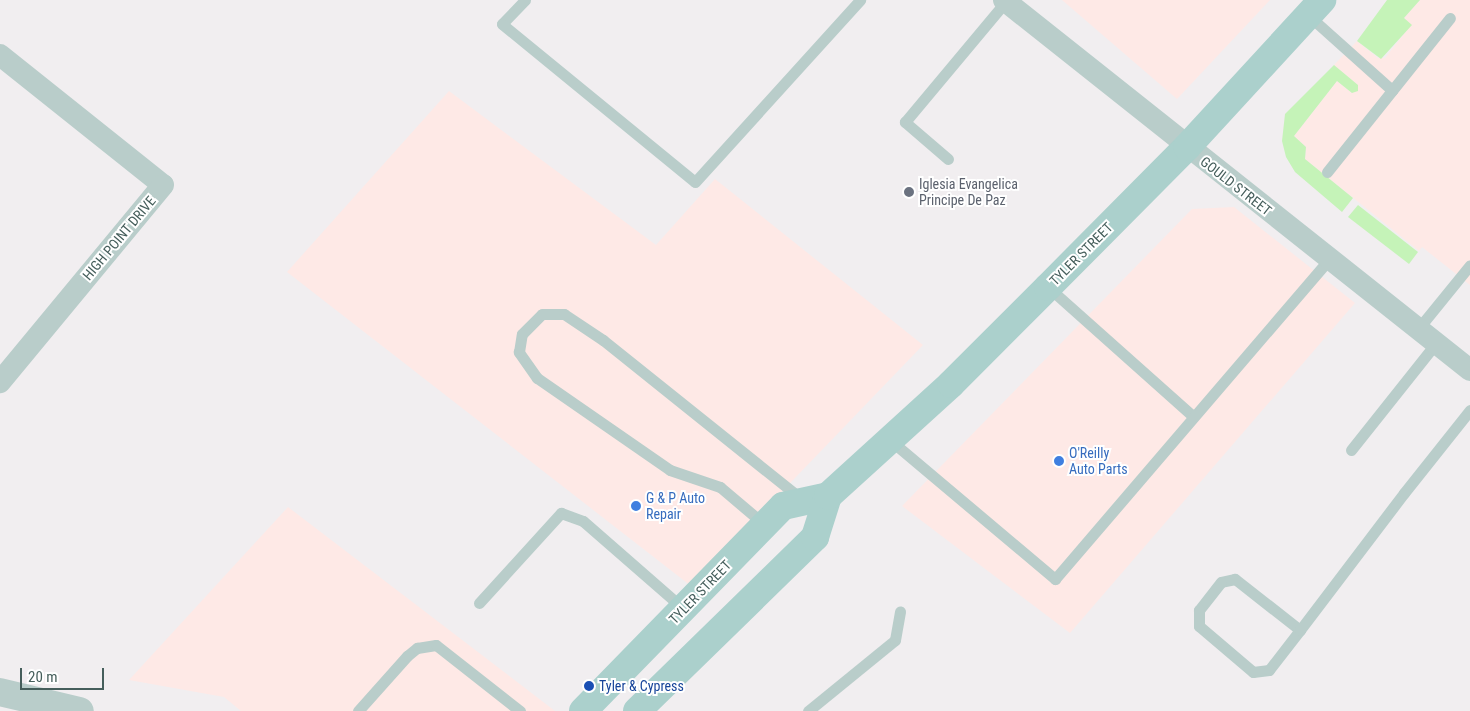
<!DOCTYPE html>
<html>
<head>
<meta charset="utf-8">
<style>
	body { margin:0 }
	#map { position:relative; width:1470px; height:711px; overflow:hidden; background:#f1eef0; font-family:"Roboto Condensed",sans-serif }
	div>[style] { position:absolute }
	[style*='--x'] { left:calc(var(--x)*1px); top:calc(var(--y)*1px); width:calc(var(--w)*1px); rotate:calc(var(--a)*1deg) }
	.commercial>* { inset:0; background:#fee9e6 }
	.green>* { inset:0; background:#c5f3b8 }
	.service>* { height:11px; margin:-5.5px; padding:0 5.5px; transform-origin:5.5px; border-radius:5.5px; background:#b9cdca }
	.minor>* { height:22px; margin:-11px; padding:0 11px; transform-origin:11px; border-radius:11px; background:#b9cdca }
	.tertiary>* { height:28px; margin:-14px; padding:0 14px; transform-origin:14px; border-radius:14px; background:#b9cdca }
	.primary>* { height:28px; margin:-14px; padding:0 14px; transform-origin:14px; border-radius:14px; background:#abd0cc }
	.dots>* { width:14px; height:14px; translate:-50% -50%; box-sizing:border-box; border:2px solid #fff; border-radius:50% }
	span { translate:-50% -50%; white-space:nowrap; text-align:center; line-height:1.15; -webkit-text-stroke:4px #fff; paint-order:stroke }
	.worship-label { font-size:14px; color:#5b616d }
	.left { translate:0 -50%; text-align:left }
	.street-label { font-size:14px; color:#455e5b }
	.shop-label { font-size:14px; color:#366cbe }
	.transit-label { font-size:14px; color:#164399 }
	.scale { position:absolute; left:20px; top:668px; width:84px; height:22px; box-sizing:border-box; border:2px solid #455e5b; border-top:0; padding-left:6px; font-size:15px; line-height:18px; white-space:nowrap; color:#455e5b; -webkit-text-stroke:4px #fff; paint-order:stroke }
</style>
</head>
<body>
<div id="map">
	<div class="commercial">
		<i style="clip-path:polygon(1062px 0,1270px 0,1177px 99px)"></i>
		<i style="clip-path:polygon(1420px 0,1470px 0,1470px 285px,1422px 247px,1419px 251px,1305px 159px,1306px 147px,1294px 136px,1337px 81px,1352px 93px,1358px 85px,1334px 65px,1357px 41px,1378px 58px,1385px 58px,1411px 25px,1404px 18px)"></i>
		<i style="clip-path:polygon(449px 91px,656px 245px,715px 179px,923px 345px,691px 586px,287px 272px)"></i>
		<i style="clip-path:polygon(1234px 207px,1355px 303px,1070px 633px,902px 506px,1192px 209px)"></i>
		<i style="clip-path:polygon(288px 507px,555px 711px,241px 711px,224px 697px,129px 680px)"></i>
	</div>
	<div class="green">
		<i style="clip-path:polygon(1387px 0,1420px 0,1404px 18px,1412px 25px,1381px 59px,1357px 41px)"></i>
		<i style="clip-path:polygon(1334px 65px,1358px 85px,1358px 91px,1352px 93px,1337px 81px,1294px 136px,1306px 147px,1305px 159px,1353px 198px,1342px 212px,1295px 172px,1286px 157px,1282px 141px,1285px 114px)"></i>
		<i style="clip-path:polygon(1358px 205px,1418px 252px,1409px 264px,1348px 217px)"></i>
	</div>
	<div class="service">
		<i style="--x:525;--y:0;--w:33;--a:134"></i>
		<i style="--x:502;--y:24;--w:249;--a:39.3"></i>
		<i style="--x:695;--y:182;--w:246;--a:-47.8"></i>
		<i style="--x:1308;--y:15;--w:113;--a:41.8"></i>
		<i style="--x:948;--y:159;--w:57;--a:-139.3"></i>
		<i style="--x:905;--y:122;--w:158;--a:-50.1"></i>
		<i style="--x:1327;--y:172;--w:197;--a:-51.4"></i>
		<i style="--x:1048;--y:287;--w:194;--a:41.7"></i>
		<i style="--x:1418;--y:329;--w:82;--a:-50.9"></i>
		<i style="--x:890;--y:440;--w:216;--a:40.1"></i>
		<i style="--x:1055;--y:579;--w:423;--a:-49.4"></i>
		<i style="--x:1351;--y:450;--w:137;--a:-51.5"></i>
		<i style="--x:765;--y:525;--w:59;--a:-139.8"></i>
		<i style="--x:720;--y:487;--w:53;--a:-161.2"></i>
		<i style="--x:670;--y:470;--w:162;--a:-145.3"></i>
		<i style="--x:537;--y:378;--w:32;--a:-125"></i>
		<i style="--x:519;--y:352;--w:18;--a:-81"></i>
		<i style="--x:522;--y:334;--w:28;--a:-45"></i>
		<i style="--x:542;--y:314;--w:22;--a:0"></i>
		<i style="--x:564;--y:314;--w:47;--a:33.7"></i>
		<i style="--x:603;--y:340;--w:256;--a:38.7"></i>
		<i style="--x:479;--y:603;--w:122;--a:-47.7"></i>
		<i style="--x:561;--y:513;--w:23;--a:20"></i>
		<i style="--x:583;--y:521;--w:134;--a:41.1"></i>
		<i style="--x:1300;--y:630;--w:83;--a:-141.9"></i>
		<i style="--x:1235;--y:579;--w:14;--a:168"></i>
		<i style="--x:1221;--y:582;--w:36;--a:128"></i>
		<i style="--x:1199;--y:610;--w:16;--a:90"></i>
		<i style="--x:1199;--y:626;--w:71;--a:40.4"></i>
		<i style="--x:1253;--y:672;--w:16;--a:-7"></i>
		<i style="--x:1269;--y:670;--w:51;--a:-52.2"></i>
		<i style="--x:1300;--y:630;--w:172;--a:-52.8"></i>
		<i style="--x:1404;--y:493;--w:106;--a:-51.5"></i>
		<i style="--x:358;--y:711;--w:74;--a:-48.3"></i>
		<i style="--x:407;--y:656;--w:13;--a:-39"></i>
		<i style="--x:417;--y:648;--w:19;--a:-9"></i>
		<i style="--x:436;--y:645;--w:107;--a:38.2"></i>
		<i style="--x:808;--y:711;--w:112;--a:-39.2"></i>
		<i style="--x:895;--y:640;--w:29;--a:-80"></i>
	</div>
	<div class="minor">
		<i style="--x:1004;--y:0;--w:595;--a:38.45"></i>
		<i style="--x:0;--y:55;--w:208;--a:38.6"></i>
		<i style="--x:163;--y:185;--w:256;--a:129.6"></i>
	</div>
	<div class="tertiary">
		<i style="--x:0;--y:692;--w:82;--a:13.4"></i>
	</div>
	<div class="primary">
		<i style="--x:583;--y:711;--w:286;--a:-45.7"></i>
		<i style="--x:783;--y:506;--w:46;--a:-12.5"></i>
		<i style="--x:637;--y:711;--w:249;--a:-44.3"></i>
		<i style="--x:815;--y:537;--w:43;--a:-72.4"></i>
		<i style="--x:828;--y:496;--w:166;--a:-42.3"></i>
		<i style="--x:951;--y:384;--w:137;--a:-45"></i>
		<i style="--x:1048;--y:287;--w:197;--a:-45.2"></i>
		<i style="--x:1187;--y:147;--w:200;--a:-47.4"></i>
	</div>
	<div class="dots">
		<i style="left:909px;top:192px;background:#6b7280"></i>
		<i style="left:1059px;top:461px;background:#3f7fe0"></i>
		<i style="left:636px;top:506px;background:#3f7fe0"></i>
		<i style="left:589px;top:686px;background:#1a4fb4"></i>
	</div>
	<div class="worship-label">
		<span class="left" style="left:919px;top:192px">Iglesia Evangelica<br>Principe De Paz</span>
	</div>
	<div class="street-label">
		<span style="left:1236px;top:186px;rotate:38deg">GOULD STREET</span>
		<span style="left:119px;top:238px;rotate:-50deg">HIGH POINT DRIVE</span>
		<span style="left:1081px;top:254px;rotate:-45deg">TYLER STREET</span>
		<span style="left:700px;top:592px;rotate:-46deg">TYLER STREET</span>
	</div>
	<div class="shop-label">
		<span class="left" style="left:1069px;top:461px">O'Reilly<br>Auto Parts</span>
		<span class="left" style="left:646px;top:506px">G &amp; P Auto<br>Repair</span>
	</div>
	<div class="transit-label">
		<span class="left" style="left:599px;top:686px">Tyler &amp; Cypress</span>
	</div>
	<div class="scale">20 m</div>
</div>
</body>
</html>
